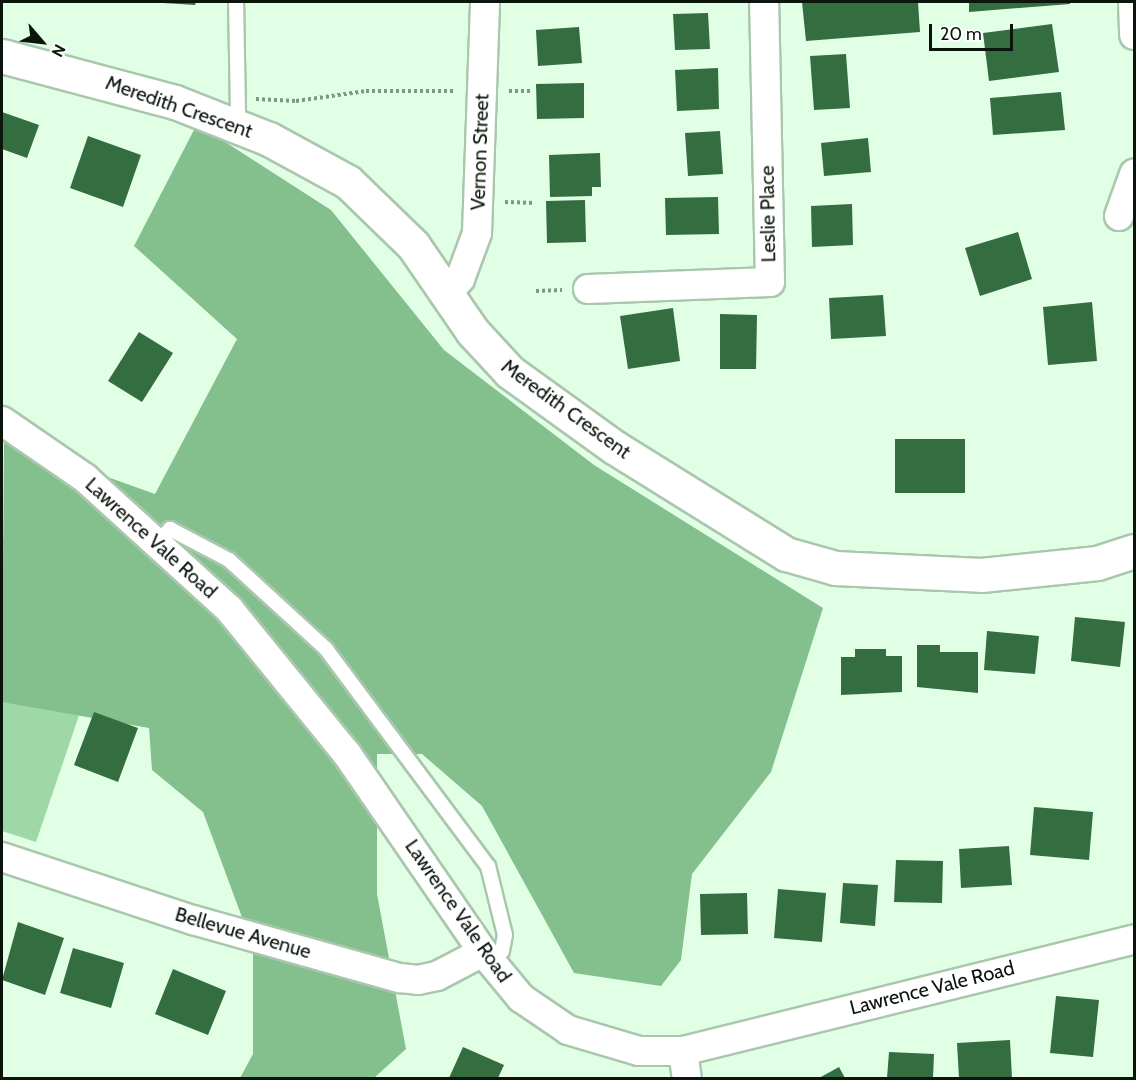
<!DOCTYPE html>
<html>
<head>
<meta charset="utf-8">
<style>
	body { margin:0 }
	#map { position:relative; width:1136px; height:1080px; overflow:hidden; background:#e1ffe5; font-family:Cabin,sans-serif }
	div>[style] { position:absolute }
	[style*='--x'] { left:calc(var(--x)*1px); top:calc(var(--y)*1px); width:calc(var(--w)*1px); rotate:calc(var(--a)*1deg) }
	.green>* { inset:0; background:#9ed8a7 }
	.forest>* { inset:0; background:#83c08e }
	.building>* { inset:0; background:#336d40 }
	.path>* { height:4px; margin-top:-2px; transform-origin:0; background:repeating-linear-gradient(90deg,#809582 0 3px,transparent 0 6px) }
	.roads { filter:drop-shadow(2px 0 #aac7ae) drop-shadow(-2px 0 #aac7ae) drop-shadow(0 2px #aac7ae) drop-shadow(0 -2px #aac7ae) }
	.service>* { height:14px; margin:-7px; padding:0 7px; transform-origin:7px; border-radius:7px; background:#fff }
	.minor>* { height:28px; margin:-14px; padding:0 14px; transform-origin:14px; border-radius:14px; background:#fff }
	.tertiary>* { height:33px; margin:-16.5px; padding:0 16.5px; transform-origin:16.5px; border-radius:16.5px; background:#fff }
	span { translate:-50% -50%; white-space:nowrap; text-align:center; line-height:1.15; -webkit-text-stroke:6px #fff; paint-order:stroke }
	.street-label { font-size:20px; color:#0b150c }
	.frame { position:absolute; inset:0; border:3px solid #0b150c; pointer-events:none }
	.north { position:absolute; left:12px; top:12px; width:60px; height:60px; -webkit-text-stroke:4px #fff; paint-order:stroke; rotate:118deg; font-size:16px; font-weight:700; line-height:24px; text-align:center; color:#0b150c }
	.north::after { content:''; display:block; margin:auto; width:21px; height:27px; background:#0b150c; clip-path:polygon(50% 0,100% 100%,50% 72%,0 100%) }
	.scale { position:absolute; left:929px; top:24px; width:84px; height:27px; box-sizing:border-box; border:3px solid #0b150c; border-top:0; padding-left:8px; font-size:18px; line-height:21px; white-space:nowrap; color:#0b150c; -webkit-text-stroke:4px #fff; paint-order:stroke }
</style>
</head>
<body>
<div id="map">
	<div class="green">
		<i style="clip-path:polygon(2px 538px,126px 577px,36px 842px,2px 831px)"></i>
	</div>
	<div class="forest">
		<i style="clip-path:polygon(197px 124px,331px 210px,444px 350px,594px 465px,823px 608px,771px 772px,692px 874px,681px 960px,661px 986px,574px 973px,482px 806px,422px 754px,377px 754px,377px 894px,406px 1049px,374px 1078px,240px 1078px,253px 1054px,253px 947px,203px 812px,152px 770px,149px 728px,2px 702px,4px 440px,155px 494px,237px 339px,134px 246px)"></i>
	</div>
	<div class="building">
		<i style="clip-path:polygon(163px 2px,196px 2px,195px 5px,163px 3px)"></i>
		<i style="clip-path:polygon(802px 2px,918px 2px,920px 32px,806px 41px)"></i>
		<i style="clip-path:polygon(969px 2px,1070px 2px,1070px 4px,969px 12px)"></i>
		<i style="clip-path:polygon(708px 13px,710px 49px,675px 50px,673px 14px)"></i>
		<i style="clip-path:polygon(1052px 24px,1059px 72px,989px 81px,983px 33px)"></i>
		<i style="clip-path:polygon(579px 27px,582px 63px,538px 66px,536px 30px)"></i>
		<i style="clip-path:polygon(846px 54px,850px 108px,814px 110px,810px 56px)"></i>
		<i style="clip-path:polygon(718px 68px,719px 109px,677px 111px,675px 70px)"></i>
		<i style="clip-path:polygon(584px 83px,584px 118px,537px 119px,536px 84px)"></i>
		<i style="clip-path:polygon(1061px 92px,1065px 130px,993px 135px,990px 98px)"></i>
		<i style="clip-path:polygon(2px 112px,39px 125px,27px 158px,2px 149px)"></i>
		<i style="clip-path:polygon(720px 131px,723px 174px,688px 176px,685px 133px)"></i>
		<i style="clip-path:polygon(88px 136px,141px 155px,123px 207px,70px 188px)"></i>
		<i style="clip-path:polygon(868px 138px,871px 172px,824px 176px,821px 143px)"></i>
		<i style="clip-path:polygon(600px 153px,601px 187px,592px 187px,592px 196px,550px 197px,549px 155px)"></i>
		<i style="clip-path:polygon(718px 197px,719px 234px,666px 235px,665px 198px)"></i>
		<i style="clip-path:polygon(585px 200px,586px 242px,547px 243px,546px 201px)"></i>
		<i style="clip-path:polygon(852px 204px,853px 245px,812px 247px,811px 206px)"></i>
		<i style="clip-path:polygon(1018px 232px,1032px 279px,980px 296px,965px 248px)"></i>
		<i style="clip-path:polygon(883px 295px,886px 336px,831px 339px,829px 298px)"></i>
		<i style="clip-path:polygon(1092px 302px,1097px 361px,1048px 365px,1043px 307px)"></i>
		<i style="clip-path:polygon(673px 308px,680px 361px,628px 369px,620px 316px)"></i>
		<i style="clip-path:polygon(720px 314px,757px 315px,756px 369px,720px 369px)"></i>
		<i style="clip-path:polygon(139px 332px,173px 353px,142px 402px,108px 381px)"></i>
		<i style="clip-path:polygon(895px 439px,965px 439px,965px 493px,895px 493px)"></i>
		<i style="clip-path:polygon(1075px 617px,1125px 622px,1120px 667px,1071px 661px)"></i>
		<i style="clip-path:polygon(987px 631px,1039px 636px,1035px 674px,984px 670px)"></i>
		<i style="clip-path:polygon(917px 645px,940px 645px,940px 652px,978px 652px,978px 693px,917px 687px)"></i>
		<i style="clip-path:polygon(855px 649px,886px 649px,886px 656px,902px 656px,902px 692px,841px 695px,841px 657px,855px 657px)"></i>
		<i style="clip-path:polygon(94px 712px,138px 728px,118px 782px,74px 765px)"></i>
		<i style="clip-path:polygon(1034px 807px,1093px 812px,1089px 860px,1030px 855px)"></i>
		<i style="clip-path:polygon(1009px 846px,1012px 885px,961px 888px,959px 849px)"></i>
		<i style="clip-path:polygon(896px 860px,943px 861px,942px 903px,894px 902px)"></i>
		<i style="clip-path:polygon(843px 883px,878px 885px,875px 926px,840px 923px)"></i>
		<i style="clip-path:polygon(778px 889px,826px 893px,822px 942px,774px 938px)"></i>
		<i style="clip-path:polygon(747px 893px,748px 934px,701px 935px,700px 894px)"></i>
		<i style="clip-path:polygon(18px 922px,64px 938px,45px 995px,2px 980px)"></i>
		<i style="clip-path:polygon(73px 948px,124px 963px,111px 1008px,60px 993px)"></i>
		<i style="clip-path:polygon(173px 969px,226px 991px,208px 1035px,155px 1014px)"></i>
		<i style="clip-path:polygon(1056px 996px,1099px 1000px,1093px 1057px,1050px 1053px)"></i>
		<i style="clip-path:polygon(1010px 1040px,1012px 1078px,959px 1078px,957px 1043px)"></i>
		<i style="clip-path:polygon(463px 1047px,504px 1065px,498px 1078px,449px 1078px)"></i>
		<i style="clip-path:polygon(889px 1052px,934px 1054px,933px 1078px,887px 1078px)"></i>
		<i style="clip-path:polygon(839px 1067px,845px 1078px,819px 1078px)"></i>
	</div>
	<div class="path">
		<i style="--x:509;--y:91;--w:21;--a:0"></i>
		<i style="--x:256;--y:99;--w:40;--a:2.9"></i>
		<i style="--x:296;--y:101;--w:71;--a:-8.1"></i>
		<i style="--x:366;--y:91;--w:89;--a:0"></i>
		<i style="--x:505;--y:202;--w:29;--a:2"></i>
		<i style="--x:536;--y:291;--w:26;--a:-2"></i>
	</div>
	<div class="roads">
		<div class="service">
			<i style="--x:233;--y:124;--w:12;--a:-66"></i>
			<i style="--x:238;--y:113;--w:111;--a:-91"></i>
			<i style="--x:158;--y:542;--w:18;--a:-47"></i>
			<i style="--x:170;--y:529;--w:67;--a:27.7"></i>
			<i style="--x:229;--y:560;--w:132;--a:42.5"></i>
			<i style="--x:326;--y:649;--w:271;--a:53.3"></i>
			<i style="--x:488;--y:866;--w:71;--a:76.2"></i>
			<i style="--x:505;--y:935;--w:16;--a:101"></i>
			<i style="--x:502;--y:951;--w:16;--a:135"></i>
		</div>
		<div class="minor">
			<i style="--x:1133;--y:2;--w:33;--a:88"></i>
			<i style="--x:1119;--y:216;--w:45;--a:-70.3"></i>
			<i style="--x:588;--y:289;--w:182;--a:-2.2"></i>
			<i style="--x:770;--y:282;--w:280;--a:-91.2"></i>
			<i style="--x:446;--y:294;--w:21;--a:-47"></i>
			<i style="--x:460;--y:279;--w:49;--a:-69.7"></i>
			<i style="--x:477;--y:233;--w:231;--a:-88"></i>
			<i style="--x:2;--y:421;--w:101;--a:34.5"></i>
			<i style="--x:85;--y:478;--w:195;--a:42.3"></i>
			<i style="--x:229;--y:609;--w:187;--a:50.9"></i>
			<i style="--x:347;--y:754;--w:240;--a:55.5"></i>
			<i style="--x:483;--y:952;--w:60;--a:50.4"></i>
			<i style="--x:521;--y:998;--w:57;--a:34.2"></i>
			<i style="--x:568;--y:1030;--w:74;--a:16.5"></i>
			<i style="--x:639;--y:1051;--w:44;--a:0"></i>
			<i style="--x:683;--y:1051;--w:465;--a:-13.9"></i>
			<i style="--x:2;--y:857;--w:201;--a:18.3"></i>
			<i style="--x:193;--y:920;--w:215;--a:15.7"></i>
			<i style="--x:400;--y:978;--w:18;--a:6"></i>
			<i style="--x:418;--y:980;--w:19;--a:-12"></i>
			<i style="--x:437;--y:976;--w:52;--a:-27.6"></i>
			<i style="--x:683;--y:1051;--w:27;--a:82"></i>
		</div>
		<div class="tertiary">
			<i style="--x:2;--y:56;--w:179;--a:14.9"></i>
			<i style="--x:175;--y:102;--w:101;--a:21.5"></i>
			<i style="--x:269;--y:139;--w:90;--a:28.6"></i>
			<i style="--x:348;--y:182;--w:91;--a:44.1"></i>
			<i style="--x:413;--y:245;--w:104;--a:55.5"></i>
			<i style="--x:472;--y:331;--w:56;--a:47.2"></i>
			<i style="--x:510;--y:372;--w:128;--a:35.8"></i>
			<i style="--x:614;--y:447;--w:203;--a:31.9"></i>
			<i style="--x:786;--y:554;--w:51;--a:15.9"></i>
			<i style="--x:835;--y:568;--w:146;--a:2.7"></i>
			<i style="--x:981;--y:575;--w:117;--a:-5.9"></i>
			<i style="--x:1097;--y:563;--w:39;--a:-18"></i>
		</div>
	</div>
	<div class="street-label">
		<span style="left:179px;top:107px;rotate:19deg">Meredith Crescent</span>
		<span style="left:480px;top:152px;rotate:-88deg">Vernon Street</span>
		<span style="left:768px;top:214px;rotate:-91deg">Leslie Place</span>
		<span style="left:566px;top:409px;rotate:36deg">Meredith Crescent</span>
		<span style="left:151px;top:538px;rotate:42deg">Lawrence Vale Road</span>
		<span style="left:458px;top:911px;rotate:55deg">Lawrence Vale Road</span>
		<span style="left:243px;top:933px;rotate:16deg">Bellevue Avenue</span>
		<span style="left:932px;top:988px;rotate:-14deg">Lawrence Vale Road</span>
	</div>
	<div class="frame"></div>
	<div class="north">N</div>
	<div class="scale">20 m</div>
</div>
</body>
</html>
